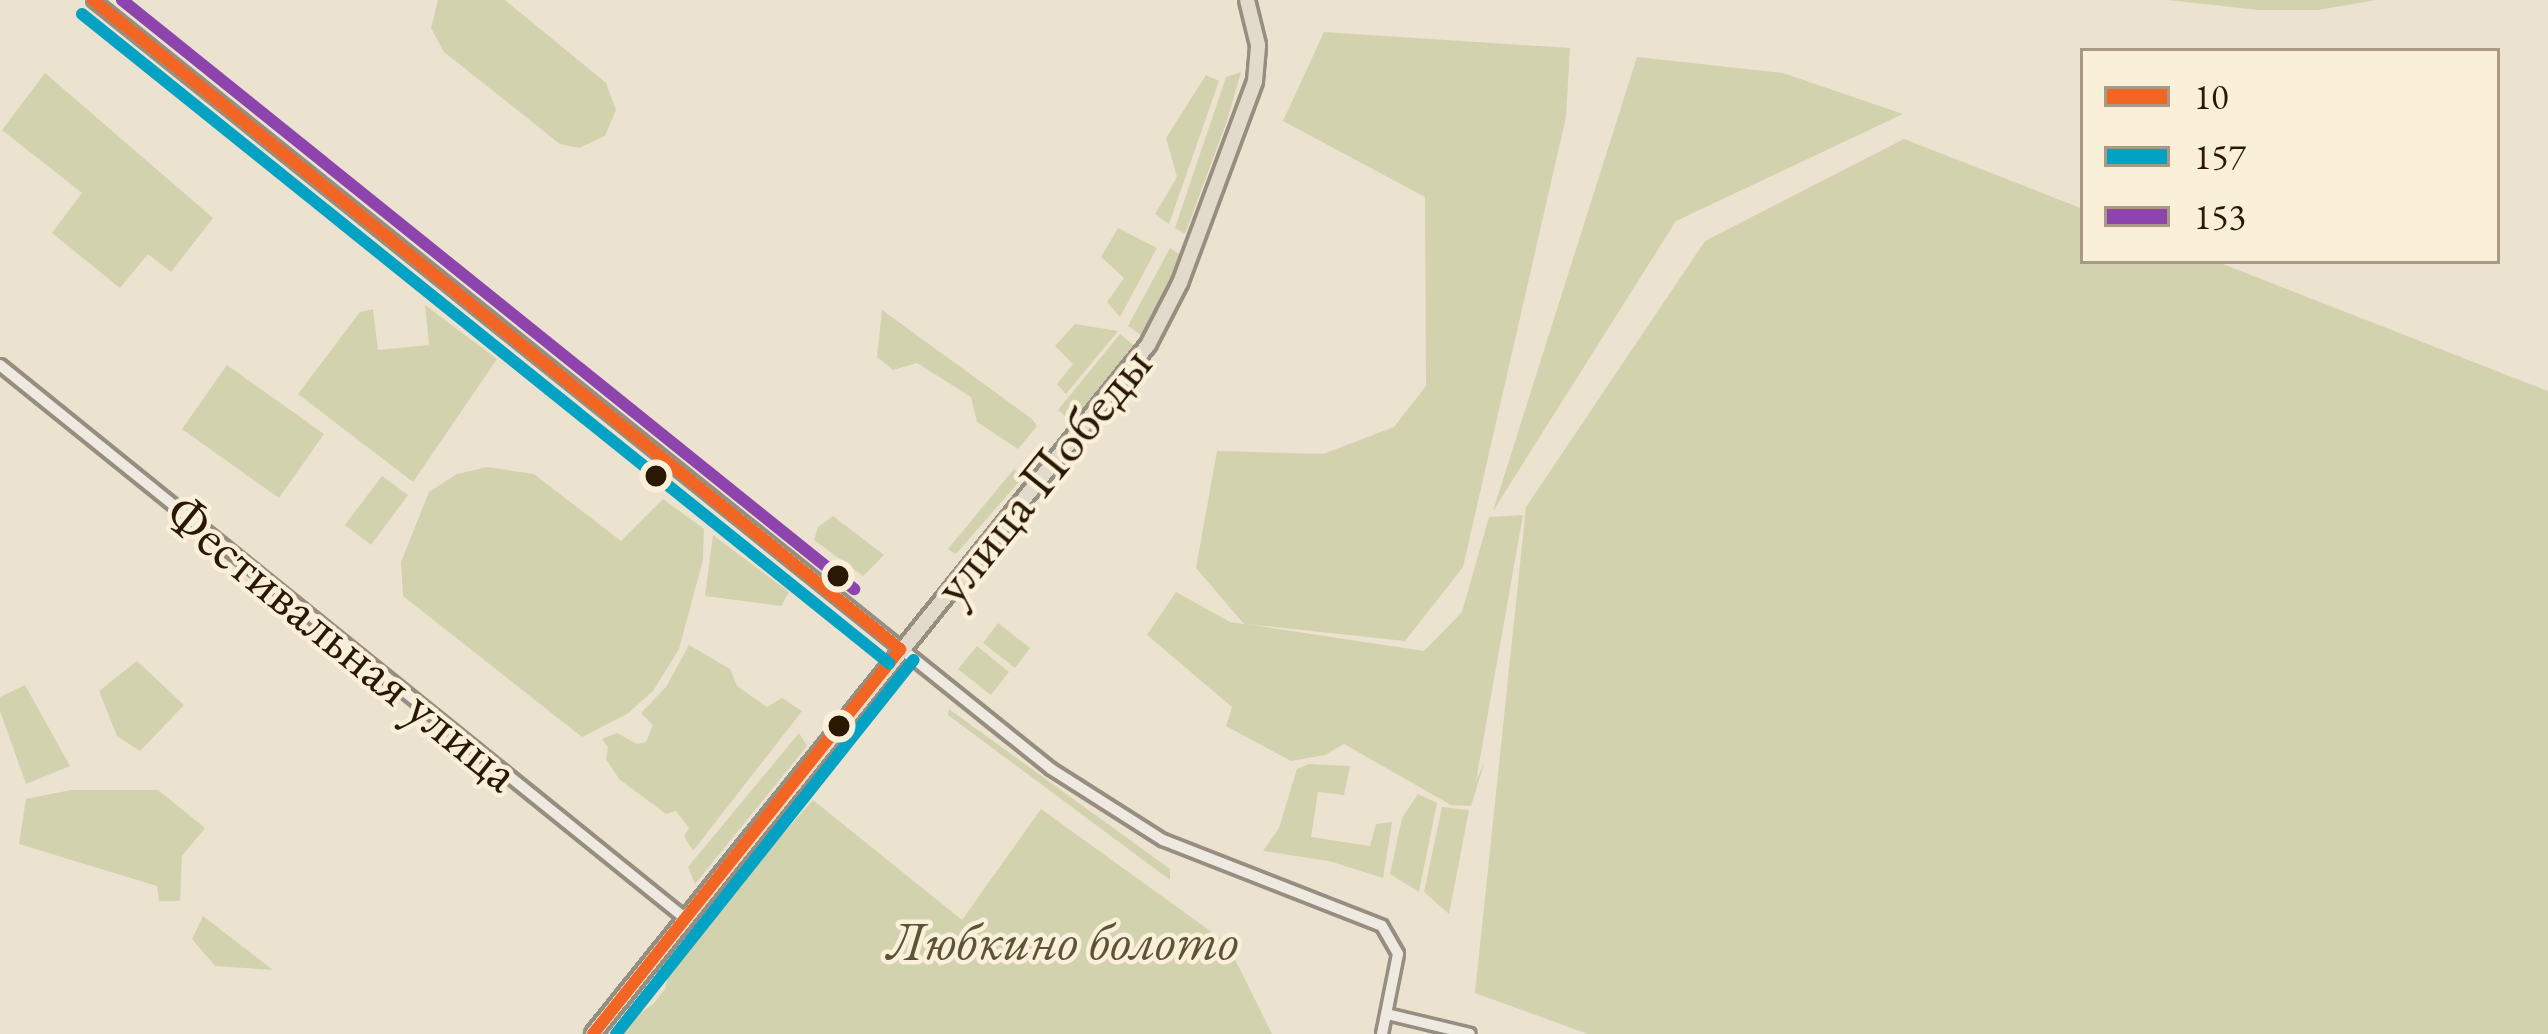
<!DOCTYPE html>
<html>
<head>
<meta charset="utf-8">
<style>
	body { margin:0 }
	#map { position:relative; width:2548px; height:1034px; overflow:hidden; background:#ece2d0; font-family:"EB Garamond",serif }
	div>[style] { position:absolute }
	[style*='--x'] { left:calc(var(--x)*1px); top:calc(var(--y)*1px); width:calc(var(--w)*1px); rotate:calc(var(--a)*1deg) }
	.green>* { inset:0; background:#d3d2ae }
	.roads { filter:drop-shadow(3px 0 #968e81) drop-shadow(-3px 0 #968e81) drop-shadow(0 3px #968e81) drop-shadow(0 -3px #968e81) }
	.minor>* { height:10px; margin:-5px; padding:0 5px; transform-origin:5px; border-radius:5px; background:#efeae1 }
	.major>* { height:14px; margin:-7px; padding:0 7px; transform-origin:7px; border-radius:7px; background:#e2dacb }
	.bus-1>* { height:12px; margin:-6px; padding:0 6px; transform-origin:6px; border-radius:6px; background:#f26522 }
	.bus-2>* { height:12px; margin:-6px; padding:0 6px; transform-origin:6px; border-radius:6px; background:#02a2c4 }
	.bus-3>* { height:12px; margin:-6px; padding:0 6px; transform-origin:6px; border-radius:6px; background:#8e44ad }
	.dots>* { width:33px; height:33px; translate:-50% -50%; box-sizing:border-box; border:6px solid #faefd9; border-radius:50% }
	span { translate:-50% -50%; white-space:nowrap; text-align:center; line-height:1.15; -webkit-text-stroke:9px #faefd9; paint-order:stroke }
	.street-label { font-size:54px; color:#2a1803 }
	.park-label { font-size:54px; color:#5e5435; font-style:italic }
	.legend { position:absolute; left:2080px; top:48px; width:420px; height:216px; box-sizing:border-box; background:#faefd9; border:3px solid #a79983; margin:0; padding:15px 21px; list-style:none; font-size:36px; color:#2a1803 }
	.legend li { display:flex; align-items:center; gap:24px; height:60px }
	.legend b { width:60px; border:3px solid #a79983 }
</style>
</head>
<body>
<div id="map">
	<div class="green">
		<i style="clip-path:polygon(438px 0,505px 0,606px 83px,616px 110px,605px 136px,579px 148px,560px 144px,444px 52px,431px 28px)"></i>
		<i style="clip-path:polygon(2168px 0,2376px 0,2318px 10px,2258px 10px)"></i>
		<i style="clip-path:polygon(1324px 32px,1570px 48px,1566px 117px,1463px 567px,1405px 641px,1246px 624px,1424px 651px,1462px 612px,1489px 517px,1523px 515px,1476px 781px,1485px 761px,1471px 806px,1451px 805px,1344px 744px,1325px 755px,1291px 761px,1226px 726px,1232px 707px,1147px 635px,1176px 592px,1230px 622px,1244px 624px,1196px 568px,1217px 451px,1323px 454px,1394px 427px,1426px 386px,1425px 197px,1283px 121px)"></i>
		<i style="clip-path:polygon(1637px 57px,1783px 73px,1903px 114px,1676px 221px,1493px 511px)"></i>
		<i style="clip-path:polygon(1241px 72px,1227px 121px,1185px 234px,1175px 228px,1226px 77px)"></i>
		<i style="clip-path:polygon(45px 73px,213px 218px,171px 272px,148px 254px,120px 288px,52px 233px,82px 193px,2px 130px)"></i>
		<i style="clip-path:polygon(1206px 75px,1219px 81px,1169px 224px,1155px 214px,1177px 177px,1166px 138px)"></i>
		<i style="clip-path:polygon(1904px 139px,2083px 209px,2083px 261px,2215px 261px,2548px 391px,2548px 1034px,1588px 1034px,1475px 993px,1526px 507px,1705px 241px)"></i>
		<i style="clip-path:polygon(1118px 228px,1157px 248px,1120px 317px,1107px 302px,1124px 278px,1101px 257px)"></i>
		<i style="clip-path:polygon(1170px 248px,1184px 257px,1144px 337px,1128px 326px)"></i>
		<i style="clip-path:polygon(425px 305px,497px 359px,413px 482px,298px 394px,360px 312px,373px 309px,378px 350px,429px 345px)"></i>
		<i style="clip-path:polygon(882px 310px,1032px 419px,1037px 426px,1018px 449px,977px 422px,971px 397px,917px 363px,893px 370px,877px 357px)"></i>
		<i style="clip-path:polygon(1075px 324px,1118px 331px,1066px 394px,1057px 384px,1073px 364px,1055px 346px)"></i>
		<i style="clip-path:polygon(1120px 334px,1138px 349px,1077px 426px,1058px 410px)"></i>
		<i style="clip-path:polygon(227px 365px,324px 434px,279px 498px,182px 429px)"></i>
		<i style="clip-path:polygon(487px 467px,534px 474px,621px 541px,663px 499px,704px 529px,703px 560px,679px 649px,653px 691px,627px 714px,582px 737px,403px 596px,401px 562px,429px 492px,457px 474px)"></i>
		<i style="clip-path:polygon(1014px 469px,1025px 475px,956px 554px,948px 549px)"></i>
		<i style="clip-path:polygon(382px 476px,408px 495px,371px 545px,345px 525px)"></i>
		<i style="clip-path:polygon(833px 516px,884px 555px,863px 576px,814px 540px,818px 527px)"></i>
		<i style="clip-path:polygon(713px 535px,789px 592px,781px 606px,705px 596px)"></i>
		<i style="clip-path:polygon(998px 623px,1030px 648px,1015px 668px,983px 643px)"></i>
		<i style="clip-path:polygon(689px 645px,730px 669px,737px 686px,767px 707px,782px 698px,802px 711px,693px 851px,684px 836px,689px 828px,676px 811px,666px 814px,619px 779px,606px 759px,608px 747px,602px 739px,617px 733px,637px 744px,646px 742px,653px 725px,641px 713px,666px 687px)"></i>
		<i style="clip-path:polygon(977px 646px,1009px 672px,991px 695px,958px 669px)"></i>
		<i style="clip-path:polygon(137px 661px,184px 705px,140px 751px,117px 736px,99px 691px)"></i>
		<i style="clip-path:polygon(25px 685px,70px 766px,26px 784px,0 711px,0 697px)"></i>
		<i style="clip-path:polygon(949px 709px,1170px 869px,1170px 880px,948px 715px)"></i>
		<i style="clip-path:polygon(799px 733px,807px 746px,695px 884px,688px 867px)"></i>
		<i style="clip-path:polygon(1309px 764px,1350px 766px,1344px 795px,1318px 792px,1311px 837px,1370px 846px,1376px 824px,1392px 822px,1383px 878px,1329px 861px,1263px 851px,1279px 828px,1297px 769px)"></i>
		<i style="clip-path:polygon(71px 790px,158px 790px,205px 828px,182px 856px,180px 901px,159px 901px,157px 886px,19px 844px,26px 799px)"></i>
		<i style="clip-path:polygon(1418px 794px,1437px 803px,1419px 892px,1390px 874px,1402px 818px)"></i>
		<i style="clip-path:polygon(813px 800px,962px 920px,1041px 809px,1227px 943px,1272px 1034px,612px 1034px,653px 1004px,665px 989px,672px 959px)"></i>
		<i style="clip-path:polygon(1442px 807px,1469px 810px,1449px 914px,1424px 892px)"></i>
		<i style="clip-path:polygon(203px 916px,273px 970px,215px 966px,192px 939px)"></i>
	</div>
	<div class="roads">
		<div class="minor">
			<i style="--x:93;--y:0;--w:1228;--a:38.75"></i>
			<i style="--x:1051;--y:769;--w:133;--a:32.4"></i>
			<i style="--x:1163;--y:840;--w:235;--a:21.4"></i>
			<i style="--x:1382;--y:926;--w:32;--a:60"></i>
			<i style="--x:1398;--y:954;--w:82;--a:101.3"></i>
			<i style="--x:0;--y:365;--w:882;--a:38.92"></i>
			<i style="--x:1387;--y:1014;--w:85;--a:13.5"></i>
		</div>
		<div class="major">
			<i style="--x:593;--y:1034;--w:885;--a:-51.15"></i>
			<i style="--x:1148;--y:345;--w:70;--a:-62.7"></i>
			<i style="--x:1180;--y:283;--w:215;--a:-69.6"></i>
			<i style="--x:1255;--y:81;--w:36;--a:-85"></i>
			<i style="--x:1258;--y:45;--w:46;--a:-103.7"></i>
		</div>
	</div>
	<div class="bus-1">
		<i style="--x:93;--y:0;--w:1036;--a:38.81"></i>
		<i style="--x:593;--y:1034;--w:492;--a:-51.4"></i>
	</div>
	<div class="bus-2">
		<i style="--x:82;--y:14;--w:1036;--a:38.81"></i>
		<i style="--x:616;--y:1034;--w:478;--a:-51.5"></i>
	</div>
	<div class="bus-3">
		<i style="--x:122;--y:0;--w:940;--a:38.82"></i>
	</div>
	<div class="dots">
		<i style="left:656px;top:476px;background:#2a1803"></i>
		<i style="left:838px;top:576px;background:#2a1803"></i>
		<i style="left:839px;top:726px;background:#2a1803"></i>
	</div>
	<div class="street-label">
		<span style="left:1041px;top:474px;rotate:-51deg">улица Победы</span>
		<span style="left:343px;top:642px;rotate:39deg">Фестивальная улица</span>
	</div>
	<div class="park-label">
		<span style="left:1063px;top:940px">Любкино болото</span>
	</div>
	<ul class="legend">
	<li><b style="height:15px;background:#f26522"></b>10</li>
	<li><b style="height:15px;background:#02a2c4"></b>157</li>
	<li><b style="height:15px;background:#8e44ad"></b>153</li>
	</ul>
</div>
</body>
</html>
